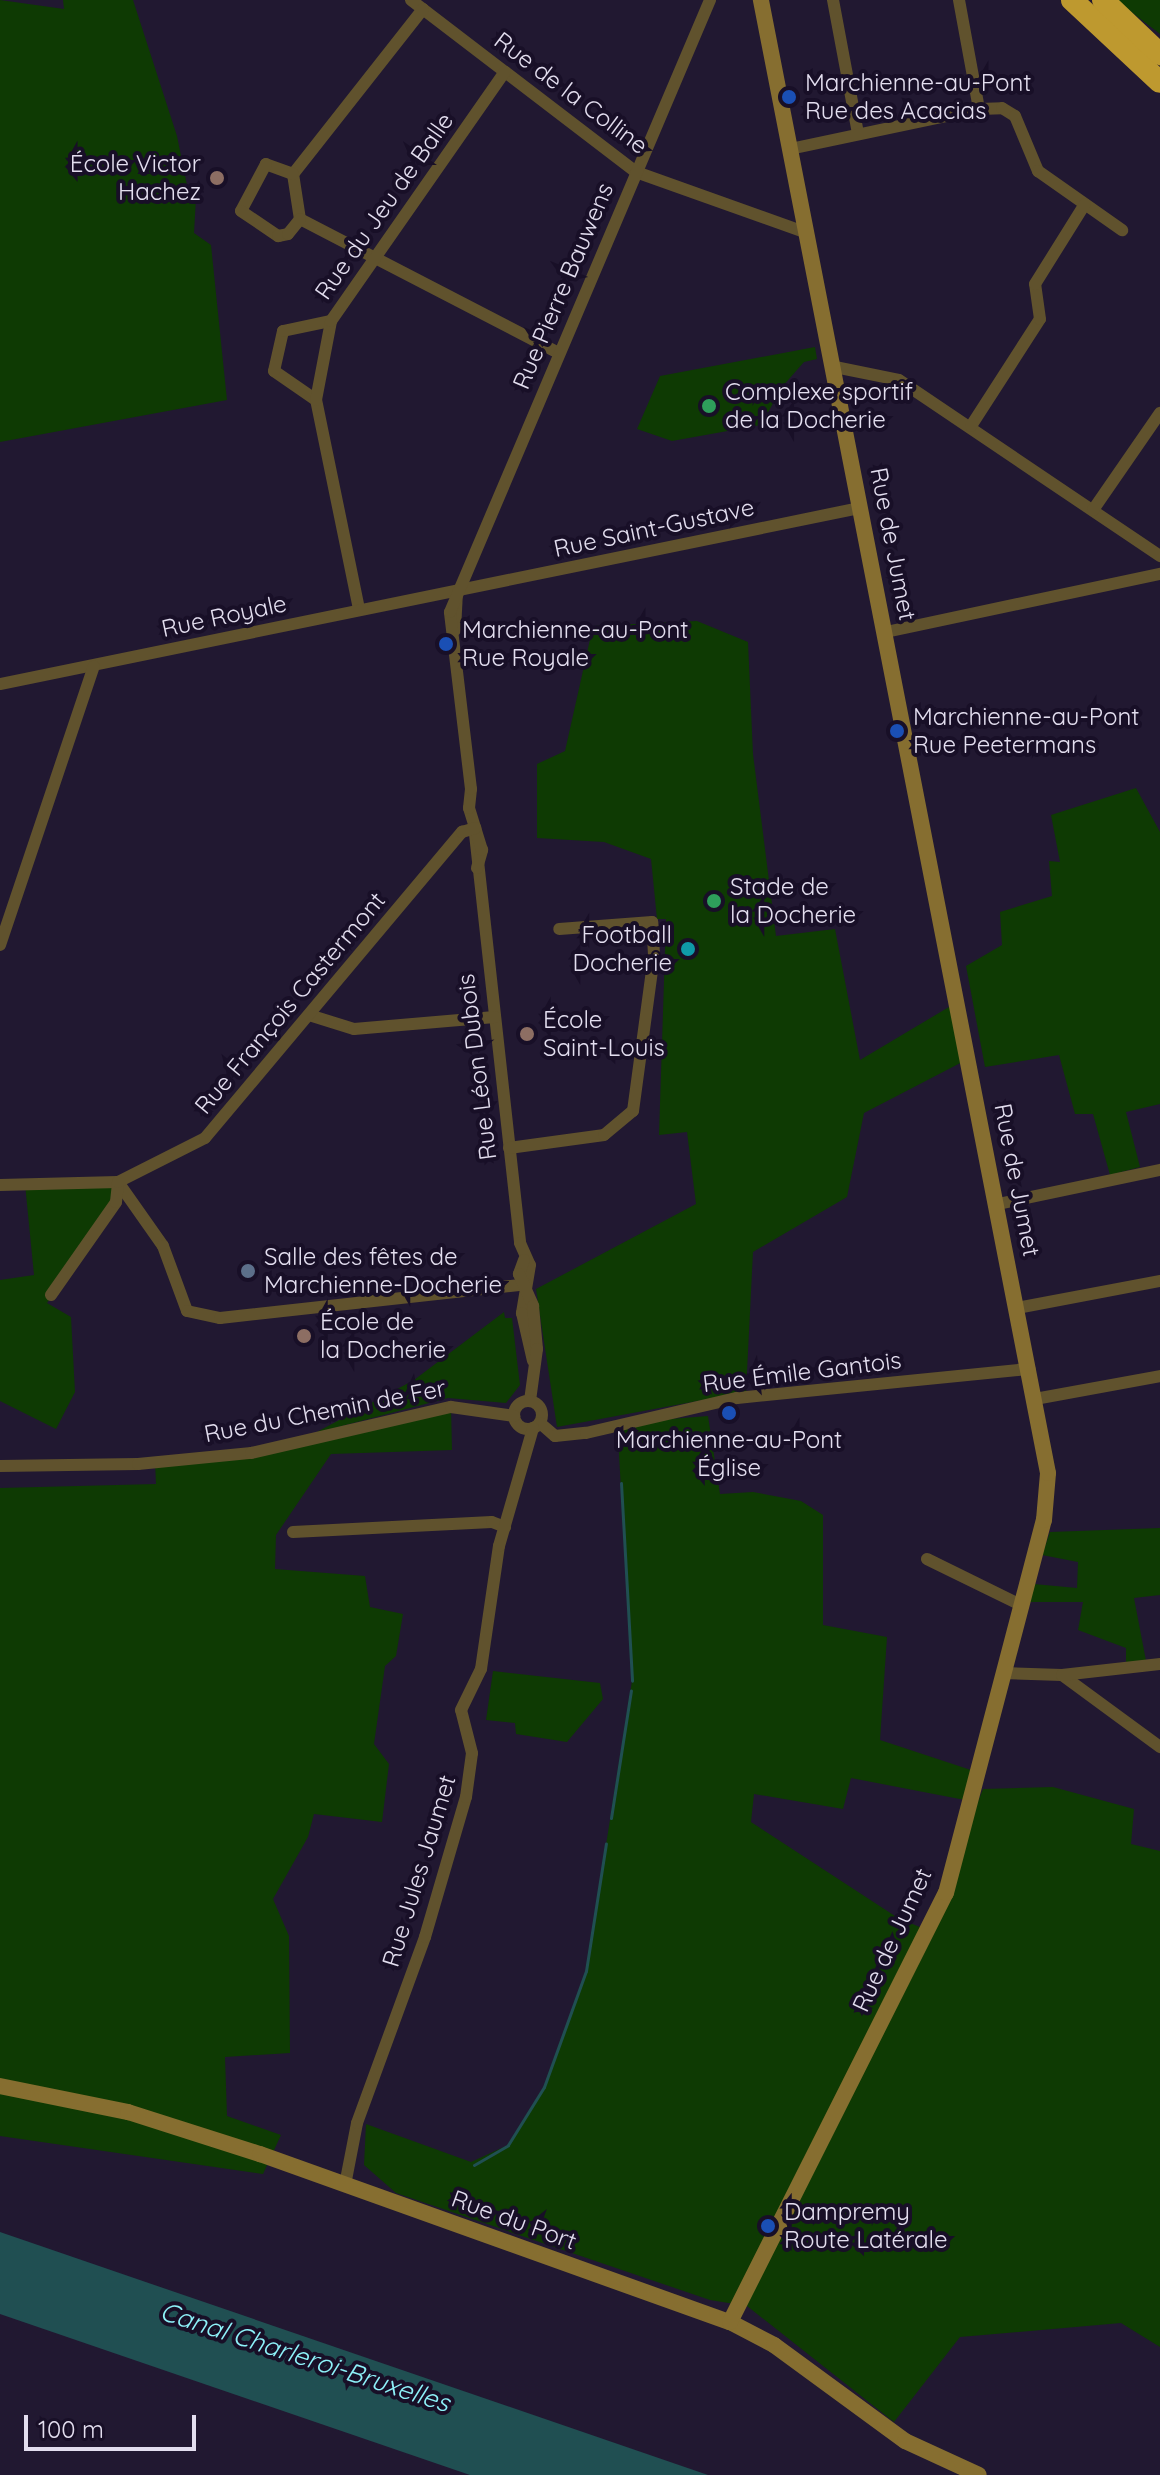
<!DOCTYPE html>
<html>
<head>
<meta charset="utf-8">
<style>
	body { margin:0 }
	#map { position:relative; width:1160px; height:2475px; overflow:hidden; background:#211831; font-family:Quicksand,sans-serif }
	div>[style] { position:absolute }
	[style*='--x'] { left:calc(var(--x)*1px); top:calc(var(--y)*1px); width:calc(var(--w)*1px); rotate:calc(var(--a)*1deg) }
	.green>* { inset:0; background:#0e3a03 }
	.water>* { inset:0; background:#204f52 }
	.stream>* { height:3px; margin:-1.5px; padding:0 1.5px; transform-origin:1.5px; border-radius:1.5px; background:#204f52 }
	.street>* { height:12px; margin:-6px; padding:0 6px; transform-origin:6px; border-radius:6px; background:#60522d }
	.street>.ring { margin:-6px; padding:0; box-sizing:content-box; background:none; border:12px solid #60522d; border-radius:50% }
	.secondary>* { height:16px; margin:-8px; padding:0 8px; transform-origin:8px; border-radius:8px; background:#866e30 }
	.highway>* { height:22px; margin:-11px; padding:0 11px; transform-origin:11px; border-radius:11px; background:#be992f }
	.dots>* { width:22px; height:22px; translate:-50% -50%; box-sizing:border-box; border:4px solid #180f27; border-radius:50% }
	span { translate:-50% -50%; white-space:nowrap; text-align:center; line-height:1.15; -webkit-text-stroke:8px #180f27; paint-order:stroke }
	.poi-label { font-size:24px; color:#e3deef }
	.left { translate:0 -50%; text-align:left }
	.right { translate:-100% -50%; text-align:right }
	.street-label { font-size:24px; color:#e3deef }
	.water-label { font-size:26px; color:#8ef2f9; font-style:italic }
	.scale { position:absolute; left:24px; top:2415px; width:172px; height:36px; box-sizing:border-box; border:4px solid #e3deef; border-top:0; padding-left:10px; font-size:24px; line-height:28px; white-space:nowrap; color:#e3deef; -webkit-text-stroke:6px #180f27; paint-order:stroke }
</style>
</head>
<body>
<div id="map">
	<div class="green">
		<i style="clip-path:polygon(0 0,64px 9px,63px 0,133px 0,177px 136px,189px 195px,196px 198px,194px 233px,211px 245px,227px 400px,0 442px)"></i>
		<i style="clip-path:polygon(1117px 0,1160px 0,1160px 34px,1134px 14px)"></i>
		<i style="clip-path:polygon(815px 347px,817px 359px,804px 362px,782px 387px,761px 425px,672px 441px,637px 429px,660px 376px)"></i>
		<i style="clip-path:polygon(697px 621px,748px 642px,753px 754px,776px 936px,835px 929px,860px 1060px,959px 1001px,970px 1058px,864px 1113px,847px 1197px,753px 1252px,746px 1392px,557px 1427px,536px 1289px,696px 1204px,687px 1132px,659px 1135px,666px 919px,657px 919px,651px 859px,604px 842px,537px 838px,537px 764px,565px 751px,593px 626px)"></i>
		<i style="clip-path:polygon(1136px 788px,1160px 832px,1160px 1104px,1126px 1112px,1140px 1167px,1110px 1175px,1093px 1114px,1075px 1114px,1059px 1055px,985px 1067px,966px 966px,1002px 945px,1000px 912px,1052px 896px,1049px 861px,1060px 862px,1051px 815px)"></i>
		<i style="clip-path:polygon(118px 1182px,116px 1202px,47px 1303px,71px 1317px,75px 1392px,56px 1429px,0 1401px,0 1280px,34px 1275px,25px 1184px)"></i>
		<i style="clip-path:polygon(504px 1312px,505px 1318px,512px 1318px,520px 1385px,506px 1403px,448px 1398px,315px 1433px,414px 1380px)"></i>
		<i style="clip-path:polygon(451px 1407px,452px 1450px,331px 1454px,276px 1535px,275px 1569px,365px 1576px,370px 1607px,403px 1614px,396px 1656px,385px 1666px,374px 1744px,389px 1764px,382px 1822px,314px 1814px,308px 1837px,273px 1899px,289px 1936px,290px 2053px,225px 2057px,227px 2116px,281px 2135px,263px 2174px,0 2136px,0 1488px,156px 1484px,155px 1462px,215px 1460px)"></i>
		<i style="clip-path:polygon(708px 1416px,720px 1494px,753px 1492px,801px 1501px,823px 1515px,823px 1625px,887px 1637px,880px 1740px,977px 1772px,970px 1801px,851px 1778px,843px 1809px,754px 1794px,751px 1822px,898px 1918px,927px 1930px,983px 1789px,1053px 1787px,1134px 1809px,1131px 1844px,1160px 1851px,1160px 2347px,1121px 2323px,960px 2337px,894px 2422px,747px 2306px,710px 2300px,396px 2193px,364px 2165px,366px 2124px,471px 2162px,508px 2145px,544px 2087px,586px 1971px,632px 1681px,618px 1437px,632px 1422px)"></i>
		<i style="clip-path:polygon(1160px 1528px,1160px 1595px,1134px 1598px,1147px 1666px,1126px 1662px,1126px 1648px,1078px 1630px,1083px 1602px,1030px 1602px,1034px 1584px,1077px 1588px,1078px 1562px,1042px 1555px,1050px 1532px)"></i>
		<i style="clip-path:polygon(493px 1671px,600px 1683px,603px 1699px,567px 1742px,516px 1734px,515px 1723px,486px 1720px)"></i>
	</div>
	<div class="water">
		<i style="clip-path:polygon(0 2232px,708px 2475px,470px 2475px,0 2314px)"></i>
	</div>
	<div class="stream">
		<i style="--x:621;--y:1483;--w:198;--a:86.8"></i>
		<i style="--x:611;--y:1818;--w:129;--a:-81.1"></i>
		<i style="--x:474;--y:2165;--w:39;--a:-30"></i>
		<i style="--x:508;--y:2145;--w:68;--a:-58.2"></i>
		<i style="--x:544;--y:2087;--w:123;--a:-70.1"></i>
		<i style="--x:586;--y:1971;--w:129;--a:-81.1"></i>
	</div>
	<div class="street">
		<i style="--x:411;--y:0;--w:283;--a:37.4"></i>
		<i style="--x:636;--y:172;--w:182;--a:19.6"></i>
		<i style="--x:833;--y:0;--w:135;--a:79.4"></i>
		<i style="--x:423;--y:9;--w:210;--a:128.2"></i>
		<i style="--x:293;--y:174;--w:46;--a:81.2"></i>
		<i style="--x:300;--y:219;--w:291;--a:27.4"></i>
		<i style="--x:979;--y:109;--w:23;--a:-2"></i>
		<i style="--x:1002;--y:108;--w:15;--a:32"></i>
		<i style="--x:1015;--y:116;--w:60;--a:67.3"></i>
		<i style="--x:1038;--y:171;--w:103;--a:35.1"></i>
		<i style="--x:790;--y:149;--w:193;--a:-11.9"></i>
		<i style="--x:979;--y:109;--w:111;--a:-100.4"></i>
		<i style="--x:293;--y:174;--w:29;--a:-160"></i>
		<i style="--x:266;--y:164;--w:53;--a:118"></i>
		<i style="--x:241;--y:211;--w:45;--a:34"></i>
		<i style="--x:278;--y:236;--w:10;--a:-11"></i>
		<i style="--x:288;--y:234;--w:19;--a:-51"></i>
		<i style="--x:835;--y:367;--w:65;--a:11.5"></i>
		<i style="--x:899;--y:380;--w:315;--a:34"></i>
		<i style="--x:316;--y:400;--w:51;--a:-145.4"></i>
		<i style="--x:274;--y:371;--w:41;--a:-77.3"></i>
		<i style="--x:283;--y:331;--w:49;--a:-11.8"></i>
		<i style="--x:971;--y:426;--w:127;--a:-57.2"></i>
		<i style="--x:1040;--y:319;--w:35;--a:-98"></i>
		<i style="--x:1035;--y:284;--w:94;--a:-58"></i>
		<i style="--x:1093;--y:510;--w:118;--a:-55.4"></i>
		<i style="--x:359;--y:609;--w:213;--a:-101.6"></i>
		<i style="--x:316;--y:400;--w:80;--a:-79.2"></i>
		<i style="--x:331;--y:321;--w:304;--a:-55.1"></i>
		<i style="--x:455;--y:630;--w:36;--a:-87"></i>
		<i style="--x:886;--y:632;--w:280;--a:-12"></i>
		<i style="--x:0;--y:684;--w:878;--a:-11.57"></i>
		<i style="--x:475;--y:834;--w:411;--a:83.7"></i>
		<i style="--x:520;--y:1243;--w:24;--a:66"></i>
		<i style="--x:530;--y:1265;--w:49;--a:99.5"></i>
		<i style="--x:522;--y:1313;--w:49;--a:77.1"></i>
		<i style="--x:477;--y:868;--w:19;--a:-74"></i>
		<i style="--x:482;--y:850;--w:44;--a:-107.2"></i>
		<i style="--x:469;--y:808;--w:19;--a:-84"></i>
		<i style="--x:471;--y:789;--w:178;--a:-96.8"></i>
		<i style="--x:450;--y:612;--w:665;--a:-66.98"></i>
		<i style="--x:0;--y:945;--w:294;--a:-71.4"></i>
		<i style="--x:309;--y:1015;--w:47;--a:17.3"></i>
		<i style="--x:354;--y:1029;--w:141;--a:-4.9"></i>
		<i style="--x:509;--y:1148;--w:96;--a:-7.8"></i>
		<i style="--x:604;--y:1135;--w:38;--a:-40"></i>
		<i style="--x:633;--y:1111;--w:157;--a:-82.3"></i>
		<i style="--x:654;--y:955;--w:33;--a:-93"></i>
		<i style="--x:652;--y:922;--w:93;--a:175.7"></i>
		<i style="--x:0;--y:1185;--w:118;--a:-1.5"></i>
		<i style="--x:118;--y:1182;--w:78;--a:54.9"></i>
		<i style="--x:163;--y:1246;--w:69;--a:69.7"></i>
		<i style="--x:187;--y:1311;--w:34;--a:12"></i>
		<i style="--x:220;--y:1318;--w:308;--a:-6.3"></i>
		<i style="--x:998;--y:1204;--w:166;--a:-11.9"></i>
		<i style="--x:524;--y:1260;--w:15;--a:110"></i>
		<i style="--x:519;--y:1274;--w:35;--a:66"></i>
		<i style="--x:533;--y:1306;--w:43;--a:84.7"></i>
		<i style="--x:537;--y:1349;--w:52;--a:97.7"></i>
		<i style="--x:51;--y:1295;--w:113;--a:-55"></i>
		<i style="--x:116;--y:1202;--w:20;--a:-84"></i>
		<i style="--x:118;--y:1182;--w:97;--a:-26.8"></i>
		<i style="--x:205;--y:1138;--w:400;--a:-50"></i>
		<i style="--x:462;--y:832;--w:14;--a:-17"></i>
		<i style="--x:1017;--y:1308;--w:146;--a:-10.7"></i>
		<i style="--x:1035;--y:1399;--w:127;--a:-10.4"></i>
		<i class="ring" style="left:514px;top:1401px;width:16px;height:16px"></i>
		<i style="--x:540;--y:1423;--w:20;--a:41"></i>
		<i style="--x:555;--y:1436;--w:31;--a:-6"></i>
		<i style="--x:586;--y:1433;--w:155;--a:-13.1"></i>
		<i style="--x:737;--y:1398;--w:294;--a:-5.7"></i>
		<i style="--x:0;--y:1466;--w:138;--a:-0.8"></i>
		<i style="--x:138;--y:1464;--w:114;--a:-5.6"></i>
		<i style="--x:251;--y:1453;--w:205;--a:-13"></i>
		<i style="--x:451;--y:1407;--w:64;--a:8.1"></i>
		<i style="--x:293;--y:1532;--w:199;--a:-2.9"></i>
		<i style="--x:492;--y:1522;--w:14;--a:21"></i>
		<i style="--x:927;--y:1559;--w:105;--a:26.1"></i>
		<i style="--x:1003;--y:1673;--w:59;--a:1.9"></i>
		<i style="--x:1062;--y:1675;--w:122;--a:36.3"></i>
		<i style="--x:1062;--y:1675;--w:99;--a:-6.4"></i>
		<i style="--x:345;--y:2185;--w:63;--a:-79"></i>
		<i style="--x:357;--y:2123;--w:198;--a:-69.9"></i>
		<i style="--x:425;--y:1937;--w:146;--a:-73.7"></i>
		<i style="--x:466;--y:1797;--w:44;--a:-82.2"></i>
		<i style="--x:472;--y:1753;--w:44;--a:-104.3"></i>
		<i style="--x:461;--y:1710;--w:46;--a:-64"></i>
		<i style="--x:481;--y:1669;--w:124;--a:-81.7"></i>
		<i style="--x:499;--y:1546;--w:123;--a:-73.9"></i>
	</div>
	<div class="secondary">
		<i style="--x:0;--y:2086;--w:131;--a:11.5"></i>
		<i style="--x:128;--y:2112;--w:139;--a:17.7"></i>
		<i style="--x:260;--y:2154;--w:499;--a:19.7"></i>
		<i style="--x:730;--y:2322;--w:50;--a:27.6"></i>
		<i style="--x:774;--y:2345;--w:162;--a:36.2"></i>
		<i style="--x:905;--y:2441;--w:81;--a:24.7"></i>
		<i style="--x:730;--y:2322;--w:480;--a:-63.3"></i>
		<i style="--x:946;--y:1893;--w:386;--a:-75.3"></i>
		<i style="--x:1044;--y:1520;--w:47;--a:-85.1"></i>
		<i style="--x:1048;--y:1473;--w:1501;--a:-101.03"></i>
	</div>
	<div class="highway">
		<i style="--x:1072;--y:0;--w:120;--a:43"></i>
		<i style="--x:1103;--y:0;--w:79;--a:43.5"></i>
	</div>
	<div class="dots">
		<i style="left:789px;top:97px;background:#1a4fb4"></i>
		<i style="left:217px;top:178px;background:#8d6e63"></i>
		<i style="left:709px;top:406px;background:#2e9e5b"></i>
		<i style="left:446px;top:644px;background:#1a4fb4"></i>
		<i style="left:897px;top:731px;background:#1a4fb4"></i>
		<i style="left:714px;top:901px;background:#2e9e5b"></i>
		<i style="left:688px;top:949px;background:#0f9aa8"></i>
		<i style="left:527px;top:1034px;background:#8d6e63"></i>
		<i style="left:248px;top:1271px;background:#5c6f8a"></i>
		<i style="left:304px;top:1336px;background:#8d6e63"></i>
		<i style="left:729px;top:1413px;background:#1a4fb4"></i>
		<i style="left:768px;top:2226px;background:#1a4fb4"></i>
	</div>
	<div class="poi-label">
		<span class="left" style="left:805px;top:97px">Marchienne-au-Pont<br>Rue des Acacias</span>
		<span class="right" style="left:201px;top:178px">École Victor<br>Hachez</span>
		<span class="left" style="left:725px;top:406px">Complexe sportif<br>de la Docherie</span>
		<span class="left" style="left:462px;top:644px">Marchienne-au-Pont<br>Rue Royale</span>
		<span class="left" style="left:913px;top:731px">Marchienne-au-Pont<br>Rue Peetermans</span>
		<span class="left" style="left:730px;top:901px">Stade de<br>la Docherie</span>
		<span class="right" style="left:672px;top:949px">Football<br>Docherie</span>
		<span class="left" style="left:543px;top:1034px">École<br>Saint-Louis</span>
		<span class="left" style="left:264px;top:1271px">Salle des fêtes de<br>Marchienne-Docherie</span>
		<span class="left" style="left:320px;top:1336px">École de<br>la Docherie</span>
		<span style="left:729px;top:1454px">Marchienne-au-Pont<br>Église</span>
		<span class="left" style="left:784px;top:2226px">Dampremy<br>Route Latérale</span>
	</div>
	<div class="street-label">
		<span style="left:571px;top:93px;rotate:37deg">Rue de la Colline</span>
		<span style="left:384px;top:206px;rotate:-55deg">Rue du Jeu de Balle</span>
		<span style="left:563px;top:286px;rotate:-67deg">Rue Pierre Bauwens</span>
		<span style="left:654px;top:528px;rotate:-12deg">Rue Saint-Gustave</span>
		<span style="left:893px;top:544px;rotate:79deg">Rue de Jumet</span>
		<span style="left:224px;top:616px;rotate:-12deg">Rue Royale</span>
		<span style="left:290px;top:1003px;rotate:-50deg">Rue François Castermont</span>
		<span style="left:477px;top:1067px;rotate:-97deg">Rue Léon Dubois</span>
		<span style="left:1017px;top:1180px;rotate:79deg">Rue de Jumet</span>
		<span style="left:802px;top:1372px;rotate:-7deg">Rue Émile Gantois</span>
		<span style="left:325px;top:1411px;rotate:-11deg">Rue du Chemin de Fer</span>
		<span style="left:419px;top:1871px;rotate:-73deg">Rue Jules Jaumet</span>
		<span style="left:892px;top:1940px;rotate:-65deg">Rue de Jumet</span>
		<span style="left:514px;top:2220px;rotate:20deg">Rue du Port</span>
	</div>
	<div class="water-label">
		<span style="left:305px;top:2357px;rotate:18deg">Canal Charleroi-Bruxelles</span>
	</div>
	<div class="scale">100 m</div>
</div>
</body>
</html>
